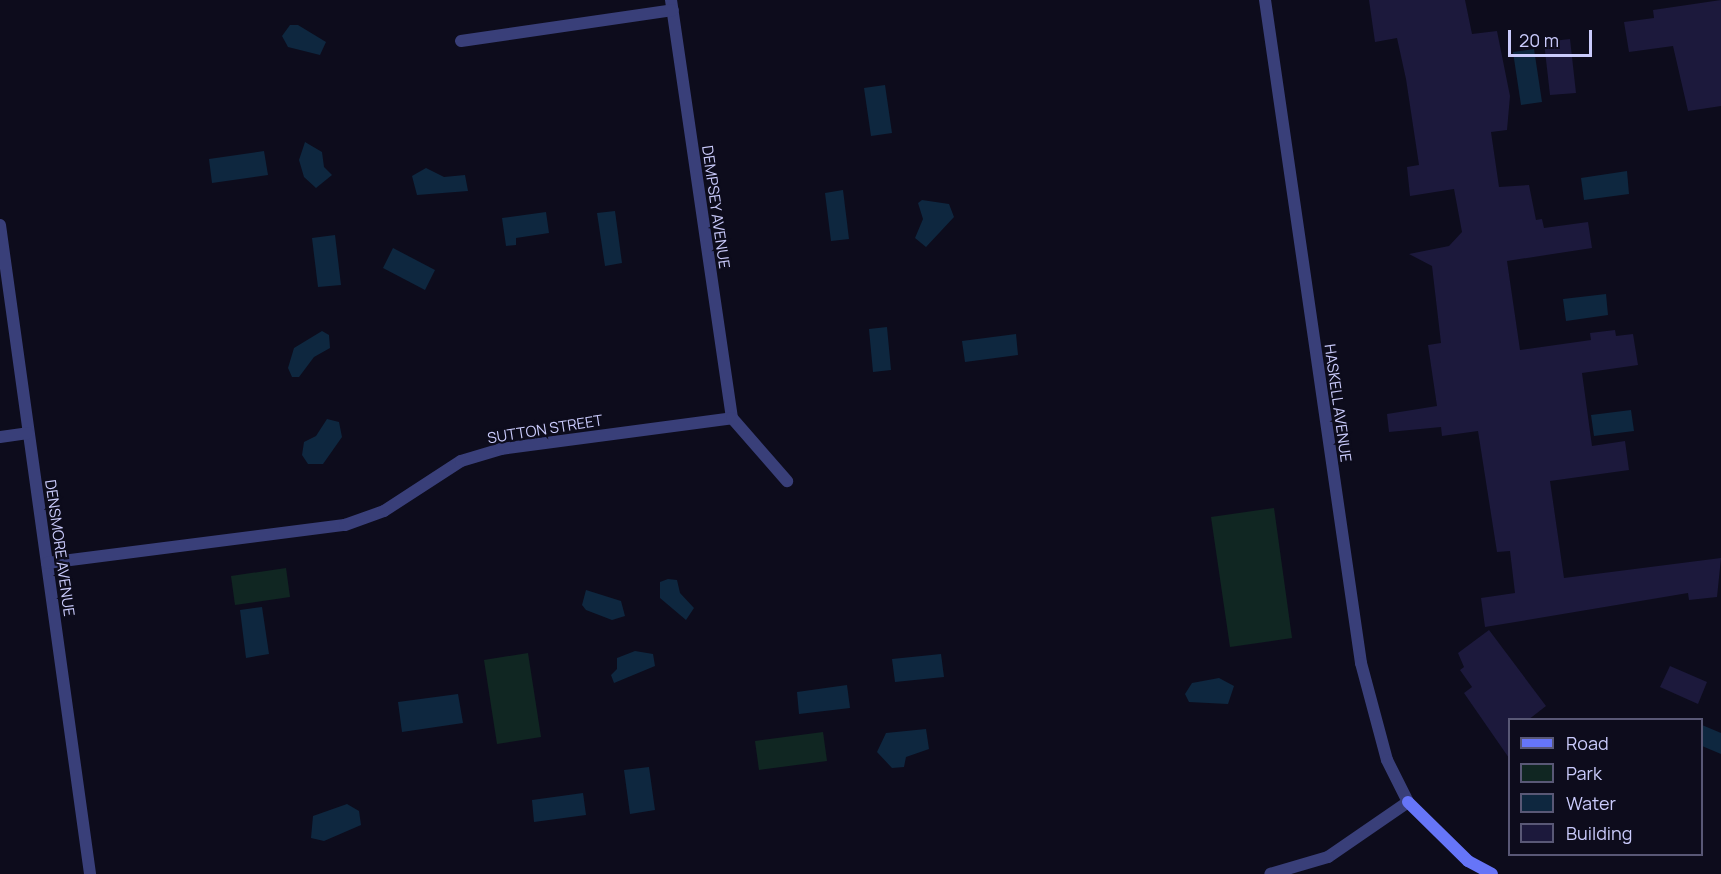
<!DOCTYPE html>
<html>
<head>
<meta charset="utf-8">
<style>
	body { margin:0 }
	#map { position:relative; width:1721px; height:874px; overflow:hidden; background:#0d0c1c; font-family:Manrope,sans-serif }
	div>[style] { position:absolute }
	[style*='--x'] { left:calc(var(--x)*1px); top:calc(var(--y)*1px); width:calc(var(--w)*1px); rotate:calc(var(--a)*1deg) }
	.green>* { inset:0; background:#102622 }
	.water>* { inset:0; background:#0e273f }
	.building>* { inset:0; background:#1c193c }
	.street>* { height:12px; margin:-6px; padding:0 6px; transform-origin:6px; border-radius:6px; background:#393f79 }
	.secondary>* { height:12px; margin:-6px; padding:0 6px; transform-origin:6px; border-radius:6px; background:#6675f8 }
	span { translate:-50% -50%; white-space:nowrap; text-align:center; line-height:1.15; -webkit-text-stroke:4.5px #0d0c1c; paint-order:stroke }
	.street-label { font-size:15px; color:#cacbfc }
	.legend { position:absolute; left:1508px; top:718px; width:195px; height:138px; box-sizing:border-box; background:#0d0c1c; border:2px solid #595876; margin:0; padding:8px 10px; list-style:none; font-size:18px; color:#cacbfc }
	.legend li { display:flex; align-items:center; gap:12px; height:30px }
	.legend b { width:30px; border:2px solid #595876 }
	.scale { position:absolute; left:1508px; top:30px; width:84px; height:27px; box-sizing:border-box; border:3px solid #cacbfc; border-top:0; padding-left:8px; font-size:18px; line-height:21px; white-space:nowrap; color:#cacbfc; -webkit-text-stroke:4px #0d0c1c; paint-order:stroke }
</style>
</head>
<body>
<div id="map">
	<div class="green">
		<i style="clip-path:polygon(1274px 508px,1292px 638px,1230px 647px,1211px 517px)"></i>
		<i style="clip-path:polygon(286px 568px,290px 597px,235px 605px,231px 576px)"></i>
		<i style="clip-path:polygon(528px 653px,541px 737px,497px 744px,484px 660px)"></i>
		<i style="clip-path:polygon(823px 732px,827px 761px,759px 770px,755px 741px)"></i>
	</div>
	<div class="water">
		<i style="clip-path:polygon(290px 25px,298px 25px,326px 42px,320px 55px,288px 47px,282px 36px)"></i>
		<i style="clip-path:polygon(1534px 49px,1542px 102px,1521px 105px,1513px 52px)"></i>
		<i style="clip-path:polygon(885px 85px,892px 133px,871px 136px,864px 88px)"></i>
		<i style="clip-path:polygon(305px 142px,322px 152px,324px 167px,332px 175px,316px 188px,304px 177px,299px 160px)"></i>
		<i style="clip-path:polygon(264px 151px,268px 175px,212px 183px,209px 159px)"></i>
		<i style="clip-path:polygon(426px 168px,444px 177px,465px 175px,468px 191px,417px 195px,412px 176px)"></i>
		<i style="clip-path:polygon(1627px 171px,1629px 194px,1584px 200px,1581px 178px)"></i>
		<i style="clip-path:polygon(843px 190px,849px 239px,831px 241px,825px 193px)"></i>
		<i style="clip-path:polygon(922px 200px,949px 204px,954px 217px,926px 247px,915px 238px,923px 219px,918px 203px)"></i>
		<i style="clip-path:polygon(615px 211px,622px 263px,605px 266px,597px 213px)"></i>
		<i style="clip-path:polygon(546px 212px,549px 233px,516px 238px,516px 245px,506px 246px,502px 218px)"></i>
		<i style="clip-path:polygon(335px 235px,341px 285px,318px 287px,312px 238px)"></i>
		<i style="clip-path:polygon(393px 248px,435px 270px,425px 290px,383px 268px)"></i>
		<i style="clip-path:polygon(1606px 294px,1608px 315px,1566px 321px,1563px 299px)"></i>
		<i style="clip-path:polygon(887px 327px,891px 370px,873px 372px,869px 329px)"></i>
		<i style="clip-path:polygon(322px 331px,329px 335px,330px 348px,314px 357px,299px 377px,292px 377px,288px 368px,294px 348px)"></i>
		<i style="clip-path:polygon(1016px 334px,1018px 355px,965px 362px,962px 341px)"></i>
		<i style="clip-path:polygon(1631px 410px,1634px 431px,1594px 436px,1591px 415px)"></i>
		<i style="clip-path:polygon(327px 419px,339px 422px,342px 437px,323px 464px,308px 464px,302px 455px,304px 442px,316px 436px)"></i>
		<i style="clip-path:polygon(668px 579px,677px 580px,680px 593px,694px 608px,686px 620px,660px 598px,660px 582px)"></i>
		<i style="clip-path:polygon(586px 590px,621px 601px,625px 616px,612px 620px,586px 610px,582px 605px)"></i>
		<i style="clip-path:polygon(262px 607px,269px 654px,246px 658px,240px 610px)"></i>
		<i style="clip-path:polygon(635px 651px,653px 654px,655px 666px,614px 683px,611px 675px,617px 669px,617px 658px)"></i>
		<i style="clip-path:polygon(941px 654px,944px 677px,895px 682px,892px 659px)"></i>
		<i style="clip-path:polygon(1219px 678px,1234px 686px,1228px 704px,1189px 702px,1185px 694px,1192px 683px)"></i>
		<i style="clip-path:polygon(847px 685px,850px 708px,799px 714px,797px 692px)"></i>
		<i style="clip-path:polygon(458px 694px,463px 723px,402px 732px,398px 702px)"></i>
		<i style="clip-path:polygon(1702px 725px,1721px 733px,1721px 754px,1702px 746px)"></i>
		<i style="clip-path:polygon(926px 729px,929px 749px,906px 757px,904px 767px,892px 768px,877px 752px,886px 733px)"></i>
		<i style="clip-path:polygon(649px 767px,655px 810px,630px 814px,624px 770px)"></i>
		<i style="clip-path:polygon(583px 793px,586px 815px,534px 822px,532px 800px)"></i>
		<i style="clip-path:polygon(347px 804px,359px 811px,361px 825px,324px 841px,311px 838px,313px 816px)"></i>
	</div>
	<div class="building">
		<i style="clip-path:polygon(1369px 0,1465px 0,1472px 34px,1497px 31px,1510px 96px,1507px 130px,1491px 132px,1499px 187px,1529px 185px,1536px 220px,1542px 219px,1544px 228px,1588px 222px,1592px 248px,1507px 261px,1520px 350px,1591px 340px,1590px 333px,1615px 330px,1616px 336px,1633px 334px,1638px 365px,1582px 373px,1592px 446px,1625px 441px,1629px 470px,1550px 481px,1564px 578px,1721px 558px,1717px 597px,1689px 600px,1688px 593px,1485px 627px,1481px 598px,1515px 593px,1510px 551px,1497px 552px,1478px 431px,1442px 436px,1441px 427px,1389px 432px,1387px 414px,1437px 406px,1428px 345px,1441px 343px,1432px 266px,1409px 254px,1449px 246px,1462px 232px,1454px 189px,1410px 196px,1407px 167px,1419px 165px,1406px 79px,1397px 38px,1375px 42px)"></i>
		<i style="clip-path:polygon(1721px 0,1721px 106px,1688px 111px,1673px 46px,1629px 52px,1624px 22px,1654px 18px,1653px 10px)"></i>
		<i style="clip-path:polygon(1570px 39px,1576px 93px,1550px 95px,1544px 42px)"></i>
		<i style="clip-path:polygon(1489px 630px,1546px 706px,1528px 720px,1509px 720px,1509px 758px,1464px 693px,1472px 687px,1460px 670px,1464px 667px,1458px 653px)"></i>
		<i style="clip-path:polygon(1670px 666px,1707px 682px,1698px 704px,1660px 687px)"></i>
	</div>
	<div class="street">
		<i style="--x:671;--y:0;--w:422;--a:81.7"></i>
		<i style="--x:1265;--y:0;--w:670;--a:81.76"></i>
		<i style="--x:1361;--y:663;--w:100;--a:75"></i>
		<i style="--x:1387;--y:760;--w:47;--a:63.4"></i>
		<i style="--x:1408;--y:802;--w:97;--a:145.5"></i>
		<i style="--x:1328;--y:857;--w:60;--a:163.7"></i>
		<i style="--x:461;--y:41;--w:214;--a:-8.3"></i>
		<i style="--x:0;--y:225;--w:655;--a:82.1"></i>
		<i style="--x:0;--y:437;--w:28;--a:-8"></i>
		<i style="--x:47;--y:563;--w:300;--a:-7.3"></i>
		<i style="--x:345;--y:525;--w:41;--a:-19.7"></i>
		<i style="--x:384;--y:511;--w:92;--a:-33"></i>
		<i style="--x:461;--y:461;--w:42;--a:-16.7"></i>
		<i style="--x:501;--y:449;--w:233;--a:-7.6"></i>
		<i style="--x:732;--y:418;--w:84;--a:48.9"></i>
	</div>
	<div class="secondary">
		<i style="--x:1408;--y:802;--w:84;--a:44.5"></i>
		<i style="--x:1468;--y:861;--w:27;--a:28"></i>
	</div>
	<div class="street-label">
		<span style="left:716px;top:207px;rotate:82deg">DEMPSEY AVENUE</span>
		<span style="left:1338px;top:403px;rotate:82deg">HASKELL AVENUE</span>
		<span style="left:545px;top:429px;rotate:-9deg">SUTTON STREET</span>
		<span style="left:60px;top:548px;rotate:82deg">DENSMORE AVENUE</span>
	</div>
	<ul class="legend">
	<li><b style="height:8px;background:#6675f8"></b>Road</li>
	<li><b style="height:16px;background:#102622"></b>Park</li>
	<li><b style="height:16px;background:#0e273f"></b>Water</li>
	<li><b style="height:16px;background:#1c193c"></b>Building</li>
	</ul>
	<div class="scale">20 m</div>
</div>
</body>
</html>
